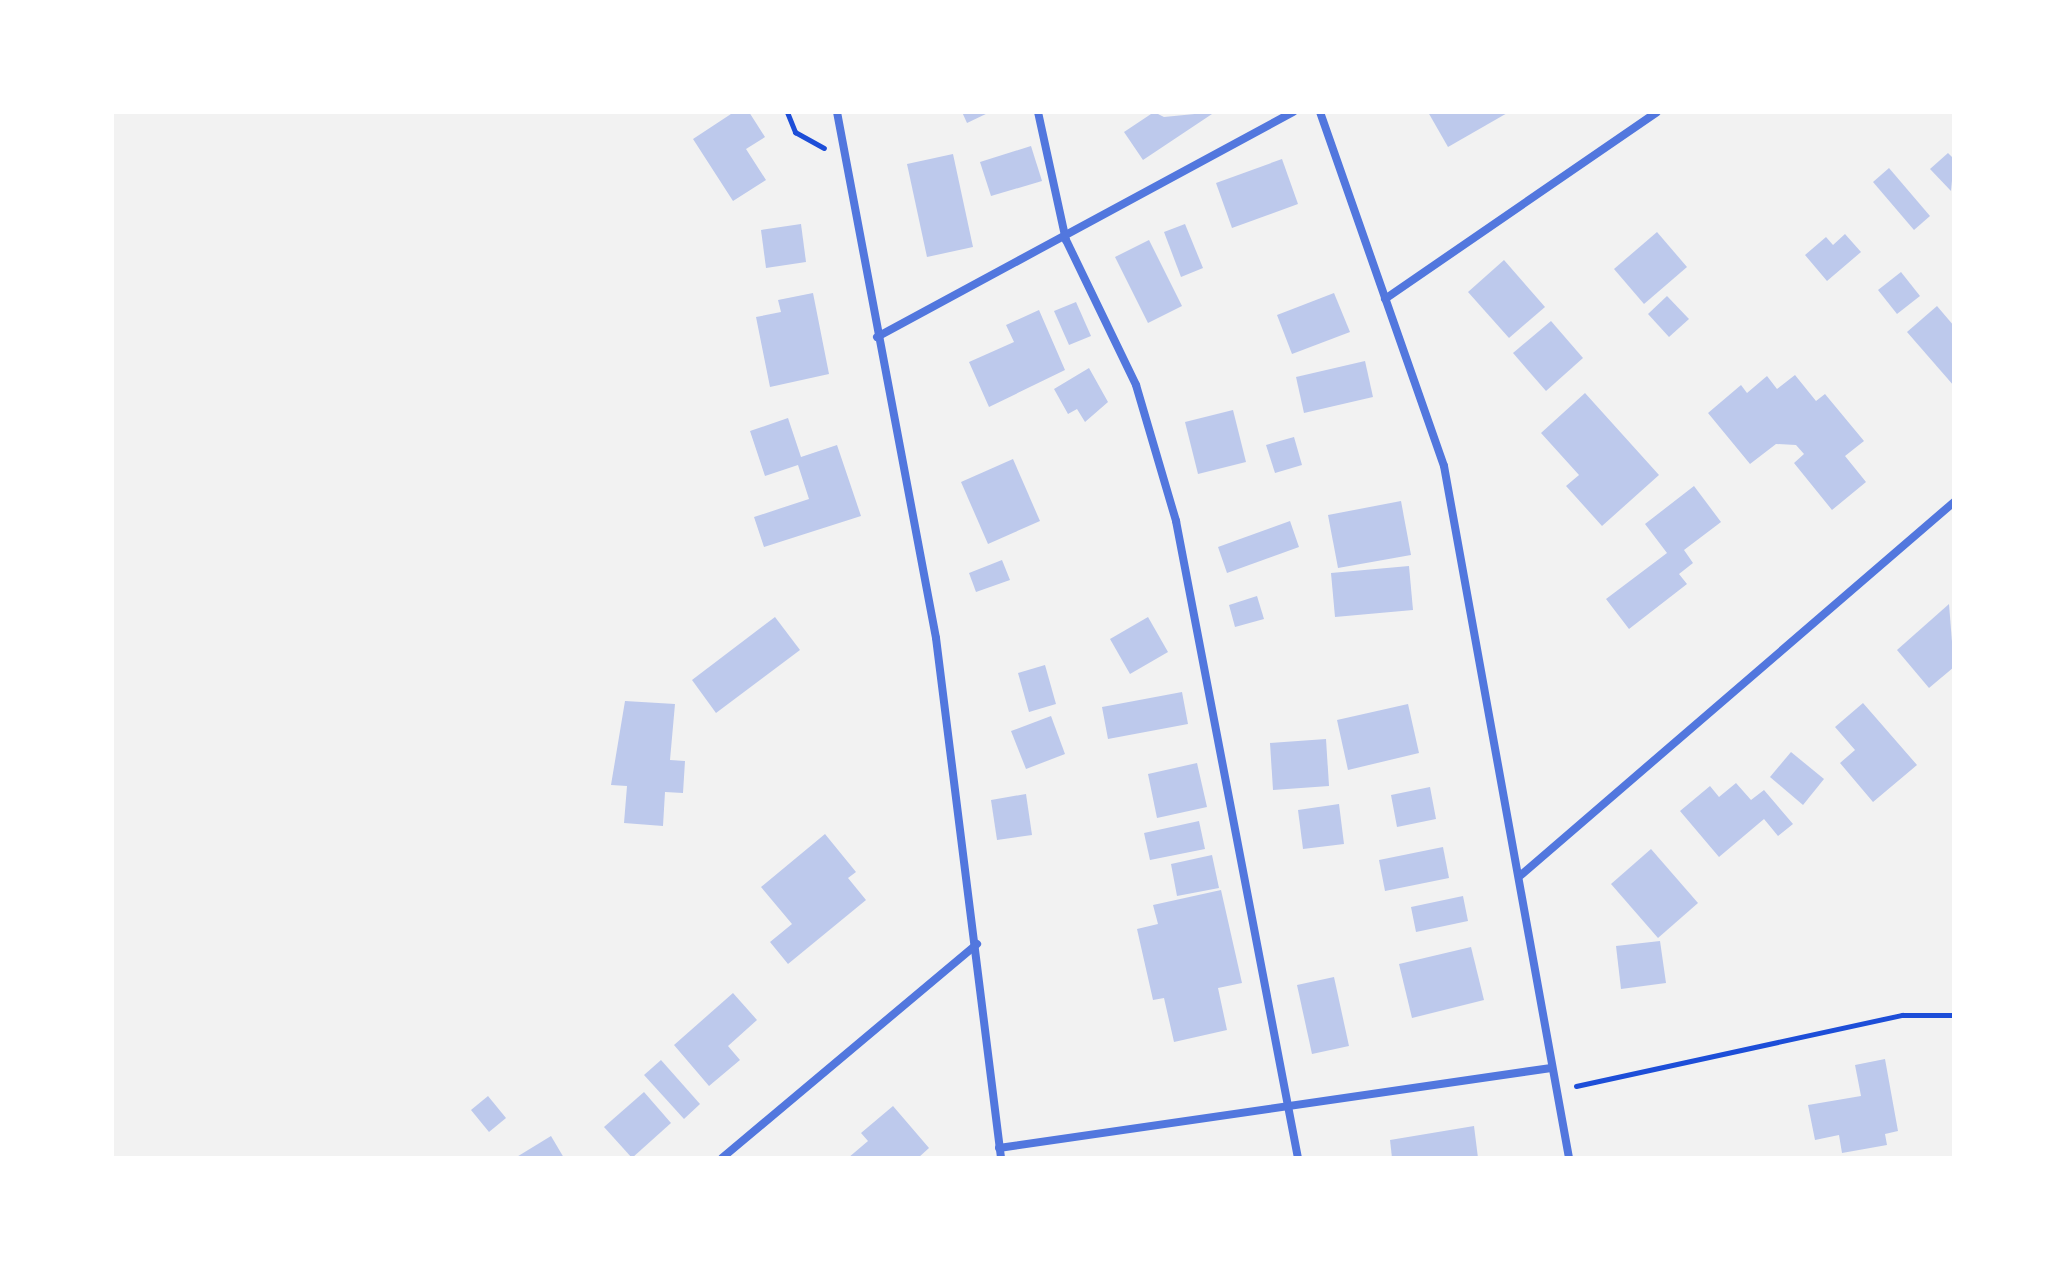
<!DOCTYPE html>
<html>
<head>
<meta charset="utf-8">
<style>
	body { margin:0 }
	#map { position:relative; width:2066px; height:1270px; overflow:hidden; background:#f2f2f2; font-family:"DejaVu Sans",sans-serif }
	div>[style] { position:absolute }
	[style*='--x'] { left:calc(var(--x)*1px); top:calc(var(--y)*1px); width:calc(var(--w)*1px); rotate:calc(var(--a)*1deg) }
	.building>* { inset:0; background:#bdc9ec }
	.path>* { height:5px; margin:-2.5px; padding:0 2.5px; transform-origin:2.5px; border-radius:2.5px; background:#1d4ed8 }
	.minor>* { height:8px; margin:-4px; padding:0 4px; transform-origin:4px; border-radius:4px; background:#5277de }
	span { translate:-50% -50%; white-space:nowrap; text-align:center; line-height:1.15; -webkit-text-stroke:6px #fff; paint-order:stroke }
	.frame { position:absolute; inset:0; border:114px solid #fff; pointer-events:none }
</style>
</head>
<body>
<div id="map">
	<div class="building">
		<i style="clip-path:polygon(734px 112px,749px 112px,765px 137px,746px 149px,766px 180px,733px 201px,693px 139px)"></i>
		<i style="clip-path:polygon(962px 112px,990px 112px,967px 123px)"></i>
		<i style="clip-path:polygon(1154px 112px,1164px 117px,1215px 112px,1143px 160px,1124px 132px)"></i>
		<i style="clip-path:polygon(1428px 112px,1509px 112px,1448px 147px)"></i>
		<i style="clip-path:polygon(1031px 146px,1042px 181px,991px 196px,980px 162px)"></i>
		<i style="clip-path:polygon(1948px 153px,1954px 159px,1951px 191px,1930px 169px)"></i>
		<i style="clip-path:polygon(953px 154px,973px 247px,927px 257px,907px 164px)"></i>
		<i style="clip-path:polygon(1282px 159px,1298px 204px,1232px 228px,1216px 183px)"></i>
		<i style="clip-path:polygon(1889px 168px,1930px 216px,1914px 230px,1873px 182px)"></i>
		<i style="clip-path:polygon(801px 224px,806px 262px,766px 268px,761px 230px)"></i>
		<i style="clip-path:polygon(1185px 224px,1203px 268px,1181px 277px,1164px 232px)"></i>
		<i style="clip-path:polygon(1657px 232px,1687px 267px,1644px 304px,1614px 269px)"></i>
		<i style="clip-path:polygon(1845px 234px,1861px 252px,1827px 281px,1805px 255px,1826px 237px,1833px 245px)"></i>
		<i style="clip-path:polygon(1149px 240px,1182px 306px,1148px 323px,1115px 257px)"></i>
		<i style="clip-path:polygon(1504px 260px,1545px 307px,1509px 338px,1468px 292px)"></i>
		<i style="clip-path:polygon(1901px 272px,1920px 296px,1897px 314px,1878px 290px)"></i>
		<i style="clip-path:polygon(813px 293px,829px 374px,770px 387px,756px 317px,781px 312px,778px 300px)"></i>
		<i style="clip-path:polygon(1334px 293px,1350px 332px,1292px 354px,1277px 315px)"></i>
		<i style="clip-path:polygon(1667px 296px,1689px 319px,1669px 337px,1648px 314px)"></i>
		<i style="clip-path:polygon(1076px 302px,1091px 336px,1069px 345px,1054px 311px)"></i>
		<i style="clip-path:polygon(1937px 306px,1954px 326px,1954px 386px,1907px 332px)"></i>
		<i style="clip-path:polygon(1039px 310px,1065px 370px,989px 407px,969px 362px,1014px 342px,1006px 325px)"></i>
		<i style="clip-path:polygon(1551px 321px,1583px 358px,1546px 391px,1513px 353px)"></i>
		<i style="clip-path:polygon(1365px 361px,1373px 397px,1304px 413px,1296px 377px)"></i>
		<i style="clip-path:polygon(1089px 368px,1108px 402px,1085px 422px,1077px 409px,1068px 414px,1054px 389px)"></i>
		<i style="clip-path:polygon(1795px 375px,1816px 401px,1825px 394px,1864px 441px,1845px 456px,1866px 482px,1832px 510px,1794px 463px,1804px 454px,1796px 445px,1776px 444px,1750px 464px,1708px 413px,1741px 385px,1747px 393px,1767px 376px,1777px 389px)"></i>
		<i style="clip-path:polygon(1585px 393px,1659px 475px,1602px 526px,1566px 486px,1579px 475px,1541px 433px)"></i>
		<i style="clip-path:polygon(1233px 410px,1246px 462px,1198px 474px,1185px 422px)"></i>
		<i style="clip-path:polygon(788px 418px,801px 457px,837px 445px,861px 516px,764px 547px,754px 517px,809px 499px,798px 465px,765px 476px,750px 431px)"></i>
		<i style="clip-path:polygon(1294px 437px,1302px 465px,1275px 473px,1266px 445px)"></i>
		<i style="clip-path:polygon(1013px 459px,1040px 521px,988px 544px,961px 482px)"></i>
		<i style="clip-path:polygon(1694px 486px,1721px 522px,1684px 550px,1693px 563px,1679px 574px,1687px 584px,1629px 629px,1606px 599px,1667px 553px,1645px 524px)"></i>
		<i style="clip-path:polygon(1401px 501px,1411px 555px,1338px 568px,1328px 515px)"></i>
		<i style="clip-path:polygon(1290px 521px,1299px 547px,1227px 573px,1218px 547px)"></i>
		<i style="clip-path:polygon(1002px 560px,1010px 580px,976px 592px,969px 573px)"></i>
		<i style="clip-path:polygon(1409px 566px,1413px 610px,1335px 617px,1331px 573px)"></i>
		<i style="clip-path:polygon(1257px 596px,1264px 619px,1235px 627px,1229px 605px)"></i>
		<i style="clip-path:polygon(1949px 604px,1954px 667px,1929px 688px,1897px 650px)"></i>
		<i style="clip-path:polygon(775px 617px,800px 650px,716px 713px,692px 680px)"></i>
		<i style="clip-path:polygon(1148px 617px,1168px 652px,1130px 674px,1110px 639px)"></i>
		<i style="clip-path:polygon(1045px 665px,1056px 704px,1029px 712px,1018px 673px)"></i>
		<i style="clip-path:polygon(1182px 692px,1188px 724px,1108px 739px,1102px 707px)"></i>
		<i style="clip-path:polygon(625px 701px,675px 704px,670px 760px,685px 761px,683px 793px,665px 792px,663px 826px,624px 823px,627px 786px,611px 785px)"></i>
		<i style="clip-path:polygon(1863px 703px,1917px 765px,1873px 802px,1840px 763px,1855px 750px,1835px 727px)"></i>
		<i style="clip-path:polygon(1408px 704px,1419px 753px,1348px 770px,1337px 720px)"></i>
		<i style="clip-path:polygon(1051px 716px,1065px 754px,1026px 769px,1011px 731px)"></i>
		<i style="clip-path:polygon(1326px 739px,1329px 786px,1273px 790px,1270px 743px)"></i>
		<i style="clip-path:polygon(1791px 752px,1824px 779px,1803px 805px,1770px 777px)"></i>
		<i style="clip-path:polygon(1197px 763px,1207px 807px,1157px 818px,1148px 774px)"></i>
		<i style="clip-path:polygon(1736px 783px,1751px 800px,1764px 790px,1793px 824px,1778px 836px,1764px 819px,1719px 857px,1680px 811px,1710px 786px,1719px 797px)"></i>
		<i style="clip-path:polygon(1430px 787px,1436px 819px,1397px 827px,1391px 795px)"></i>
		<i style="clip-path:polygon(1026px 794px,1032px 835px,997px 840px,991px 800px)"></i>
		<i style="clip-path:polygon(1339px 804px,1344px 844px,1303px 849px,1298px 810px)"></i>
		<i style="clip-path:polygon(1199px 821px,1205px 849px,1150px 860px,1144px 833px)"></i>
		<i style="clip-path:polygon(825px 834px,856px 872px,848px 878px,866px 900px,788px 964px,770px 942px,792px 924px,761px 887px)"></i>
		<i style="clip-path:polygon(1443px 847px,1449px 878px,1385px 891px,1379px 860px)"></i>
		<i style="clip-path:polygon(1651px 849px,1698px 903px,1658px 938px,1611px 884px)"></i>
		<i style="clip-path:polygon(1212px 855px,1219px 888px,1177px 896px,1171px 864px)"></i>
		<i style="clip-path:polygon(1221px 890px,1242px 983px,1218px 988px,1227px 1030px,1174px 1042px,1164px 998px,1153px 1000px,1137px 929px,1158px 924px,1153px 905px)"></i>
		<i style="clip-path:polygon(1463px 896px,1468px 921px,1416px 932px,1411px 907px)"></i>
		<i style="clip-path:polygon(1660px 941px,1666px 983px,1621px 989px,1616px 946px)"></i>
		<i style="clip-path:polygon(1471px 947px,1484px 1000px,1412px 1018px,1399px 964px)"></i>
		<i style="clip-path:polygon(1334px 977px,1349px 1046px,1312px 1054px,1297px 985px)"></i>
		<i style="clip-path:polygon(733px 993px,757px 1020px,728px 1046px,740px 1060px,709px 1086px,674px 1045px)"></i>
		<i style="clip-path:polygon(1885px 1059px,1898px 1131px,1885px 1134px,1887px 1145px,1842px 1153px,1839px 1135px,1815px 1140px,1808px 1105px,1861px 1096px,1855px 1065px)"></i>
		<i style="clip-path:polygon(661px 1060px,700px 1104px,684px 1119px,644px 1075px)"></i>
		<i style="clip-path:polygon(644px 1092px,671px 1123px,632px 1158px,604px 1127px)"></i>
		<i style="clip-path:polygon(488px 1096px,506px 1118px,489px 1132px,471px 1110px)"></i>
		<i style="clip-path:polygon(893px 1106px,929px 1148px,918px 1158px,848px 1158px,868px 1141px,861px 1133px)"></i>
		<i style="clip-path:polygon(1474px 1126px,1478px 1158px,1392px 1158px,1390px 1140px)"></i>
		<i style="clip-path:polygon(551px 1136px,564px 1158px,515px 1158px)"></i>
	</div>
	<div class="path">
		<i style="--x:787;--y:112;--w:22;--a:68"></i>
		<i style="--x:795;--y:132;--w:33;--a:29"></i>
		<i style="--x:1576;--y:1086;--w:334;--a:-12.3"></i>
		<i style="--x:1902;--y:1015;--w:52;--a:0"></i>
	</div>
	<div class="minor">
		<i style="--x:837;--y:112;--w:535;--a:79.34"></i>
		<i style="--x:936;--y:638;--w:524;--a:82.87"></i>
		<i style="--x:1038;--y:112;--w:131;--a:77.7"></i>
		<i style="--x:1066;--y:240;--w:161;--a:64.2"></i>
		<i style="--x:1136;--y:385;--w:142;--a:73.6"></i>
		<i style="--x:1176;--y:521;--w:649;--a:79.16"></i>
		<i style="--x:1320;--y:112;--w:375;--a:70.7"></i>
		<i style="--x:1444;--y:466;--w:703;--a:79.76"></i>
		<i style="--x:1385;--y:299;--w:330;--a:-34.5"></i>
		<i style="--x:877;--y:337;--w:473;--a:-28.4"></i>
		<i style="--x:1521;--y:875;--w:572;--a:-40.74"></i>
		<i style="--x:999;--y:1148;--w:558;--a:-8.25"></i>
		<i style="--x:722;--y:1158;--w:333;--a:-40"></i>
	</div>
	<div class="frame"></div>
</div>
</body>
</html>
